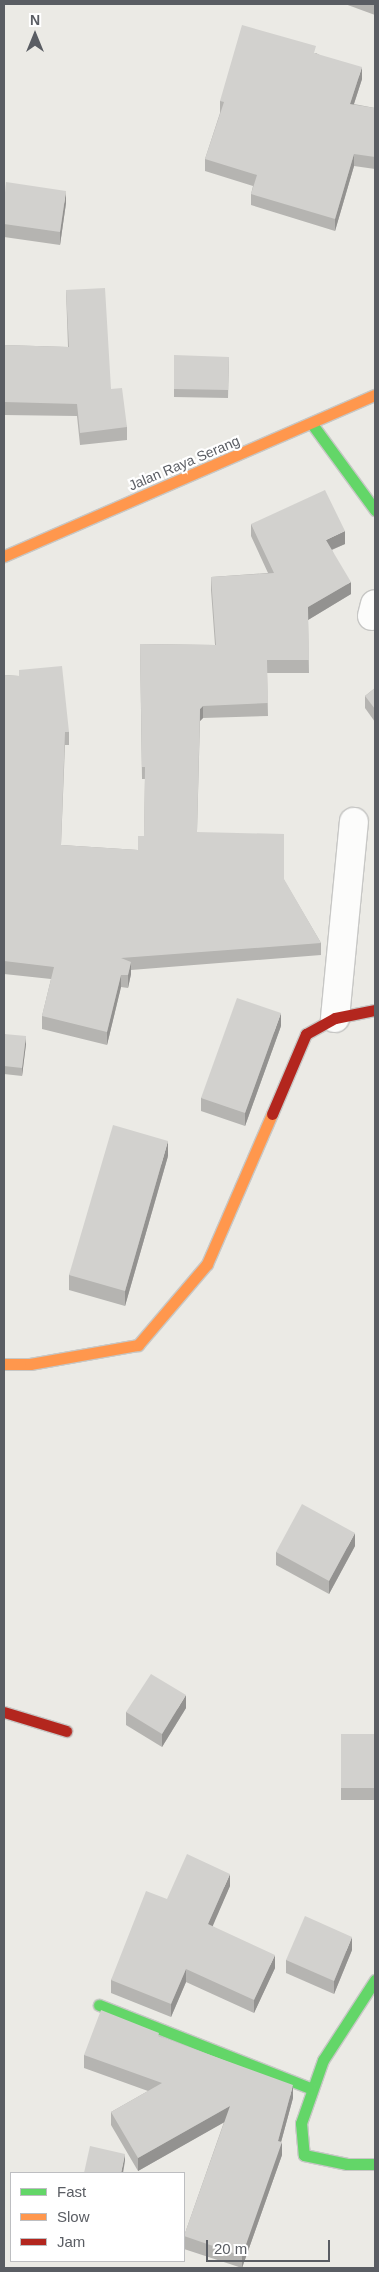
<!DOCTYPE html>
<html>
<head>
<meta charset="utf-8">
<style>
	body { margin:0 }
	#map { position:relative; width:379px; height:2272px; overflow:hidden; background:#ebeae5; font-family:Arial,sans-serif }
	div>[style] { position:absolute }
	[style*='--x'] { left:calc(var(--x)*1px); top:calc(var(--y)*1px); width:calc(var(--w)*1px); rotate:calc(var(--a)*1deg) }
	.roads { filter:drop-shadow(1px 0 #c7c7c5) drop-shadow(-1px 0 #c7c7c5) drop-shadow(0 1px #c7c7c5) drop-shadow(0 -1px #c7c7c5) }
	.street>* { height:28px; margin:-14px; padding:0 14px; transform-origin:14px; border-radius:14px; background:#fcfcfb }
	.fast>* { height:11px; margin:-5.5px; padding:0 5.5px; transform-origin:5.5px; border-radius:5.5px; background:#63d668 }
	.slow>* { height:11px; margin:-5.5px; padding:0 5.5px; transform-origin:5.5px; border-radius:5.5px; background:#ff974d }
	.jam>* { height:11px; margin:-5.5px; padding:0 5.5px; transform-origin:5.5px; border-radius:5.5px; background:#b3261e }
	.wall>* { inset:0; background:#b5b4b1 }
	.shaded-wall>* { inset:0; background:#939290 }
	.building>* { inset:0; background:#d2d1ce }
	span { translate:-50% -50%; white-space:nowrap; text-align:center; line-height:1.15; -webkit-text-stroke:4.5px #fff; paint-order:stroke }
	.street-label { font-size:14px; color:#5a5d63 }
	.frame { position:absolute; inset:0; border:5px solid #5a5d63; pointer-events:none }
	.legend { position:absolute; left:10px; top:2172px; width:175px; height:90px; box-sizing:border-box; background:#fff; border:1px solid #bdbec1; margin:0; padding:6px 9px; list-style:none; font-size:15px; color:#5a5d63 }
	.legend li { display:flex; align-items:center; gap:10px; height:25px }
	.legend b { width:25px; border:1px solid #bdbec1 }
	.north { position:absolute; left:10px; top:10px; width:50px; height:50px; -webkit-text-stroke:4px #fff; paint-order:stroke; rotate:0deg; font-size:14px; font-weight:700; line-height:20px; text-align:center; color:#5a5d63 }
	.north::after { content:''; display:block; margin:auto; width:18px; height:22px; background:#5a5d63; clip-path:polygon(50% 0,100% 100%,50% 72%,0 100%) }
	.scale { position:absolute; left:206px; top:2240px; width:124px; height:22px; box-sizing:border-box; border:2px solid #5a5d63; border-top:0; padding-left:6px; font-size:15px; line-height:18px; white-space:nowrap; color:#5a5d63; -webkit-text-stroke:4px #fff; paint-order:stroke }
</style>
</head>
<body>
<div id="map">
	<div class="roads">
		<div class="street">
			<i style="--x:372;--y:616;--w:12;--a:-76"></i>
			<i style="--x:335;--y:1018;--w:197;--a:-84.5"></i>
		</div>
		<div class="fast">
			<i style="--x:312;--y:424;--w:107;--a:53.8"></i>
			<i style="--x:375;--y:1980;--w:95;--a:123"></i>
			<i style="--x:323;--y:2060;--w:67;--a:109.2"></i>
			<i style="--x:301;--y:2123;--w:32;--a:85"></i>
			<i style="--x:304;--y:2155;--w:44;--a:11.8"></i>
			<i style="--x:347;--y:2164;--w:28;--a:0"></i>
			<i style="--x:99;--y:2005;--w:227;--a:21.5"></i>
		</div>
		<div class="slow">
			<i style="--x:4;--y:556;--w:404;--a:-23.5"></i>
			<i style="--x:4;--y:1364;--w:26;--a:0"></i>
			<i style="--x:30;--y:1364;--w:110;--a:-10"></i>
			<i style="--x:138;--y:1345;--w:106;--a:-49.6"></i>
			<i style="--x:207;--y:1264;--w:163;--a:-66.6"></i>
		</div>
		<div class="jam">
			<i style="--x:272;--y:1114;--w:87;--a:-67"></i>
			<i style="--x:306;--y:1034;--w:33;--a:-29"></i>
			<i style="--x:335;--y:1018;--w:41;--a:-11.3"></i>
			<i style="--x:4;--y:1712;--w:65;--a:17"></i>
		</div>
	</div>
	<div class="wall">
		<i style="clip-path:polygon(345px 4px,375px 4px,375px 15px)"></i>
		<i style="clip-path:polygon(316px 53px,362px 79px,354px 104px,375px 108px,375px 169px,354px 166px,335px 231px,251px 205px,251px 194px,253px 186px,205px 171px,205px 159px,220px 113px,220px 101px)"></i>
		<i style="clip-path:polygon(4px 203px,66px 203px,60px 245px,4px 237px)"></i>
		<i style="clip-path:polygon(66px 290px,111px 389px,127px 427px,127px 440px,80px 445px,77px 416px,4px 415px,4px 345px,68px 347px)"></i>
		<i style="clip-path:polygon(229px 357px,228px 398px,174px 397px,174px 389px)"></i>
		<i style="clip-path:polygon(251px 524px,345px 544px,332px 550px,351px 594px,308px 620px,309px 673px,267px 673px,268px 716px,203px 718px,200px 721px,197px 832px,284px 880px,321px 943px,321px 955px,131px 970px,131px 974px,128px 988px,121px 987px,107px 1045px,42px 1029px,42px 1016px,51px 979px,4px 974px,4px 675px,19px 676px,19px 670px,69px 732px,69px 745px,65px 745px,61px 845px,138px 850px,144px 836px,145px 779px,142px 779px,140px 644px,215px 645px,211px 590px,211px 577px,268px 573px,251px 536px)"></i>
		<i style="clip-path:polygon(375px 688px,375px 722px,365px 708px,365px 696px)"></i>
		<i style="clip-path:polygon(281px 1026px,245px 1126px,201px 1111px,201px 1098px)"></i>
		<i style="clip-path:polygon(4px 1034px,26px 1044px,22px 1076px,4px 1074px)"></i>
		<i style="clip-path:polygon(168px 1156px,125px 1306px,69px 1290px,69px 1275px)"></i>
		<i style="clip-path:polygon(355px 1546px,329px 1594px,276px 1565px,276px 1552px)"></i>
		<i style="clip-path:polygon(186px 1708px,162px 1747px,126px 1725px,126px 1712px)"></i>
		<i style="clip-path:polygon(341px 1734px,375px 1734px,375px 1800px,341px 1800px)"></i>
		<i style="clip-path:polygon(230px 1886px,212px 1926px,275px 1968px,254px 2013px,186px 1982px,171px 2017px,111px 1993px,111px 1980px,167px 1899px)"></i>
		<i style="clip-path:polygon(352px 1950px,334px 1994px,286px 1973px,286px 1960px)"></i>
		<i style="clip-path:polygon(159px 2036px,293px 2098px,281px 2142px,282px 2155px,242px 2268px,184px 2249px,184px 2236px,224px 2122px,138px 2171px,111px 2125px,111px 2112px,148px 2091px,84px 2068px,84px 2055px)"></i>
	</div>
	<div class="shaded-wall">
		<i style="clip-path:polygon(362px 67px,362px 79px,350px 116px,350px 104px)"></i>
		<i style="clip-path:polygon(354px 154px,354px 166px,335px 231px,335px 219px)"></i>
		<i style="clip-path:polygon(66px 191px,66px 203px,60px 245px,60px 232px)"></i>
		<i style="clip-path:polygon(345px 531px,345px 544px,326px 552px,326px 540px)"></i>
		<i style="clip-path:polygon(351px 582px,351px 594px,308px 620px,308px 607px)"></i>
		<i style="clip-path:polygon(203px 706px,203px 718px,200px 721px,200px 709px)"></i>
		<i style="clip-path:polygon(131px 962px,131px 974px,128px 988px,128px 975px)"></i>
		<i style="clip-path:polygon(121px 975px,121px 987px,107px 1045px,107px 1032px)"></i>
		<i style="clip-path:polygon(281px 1013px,281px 1026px,245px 1126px,245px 1113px)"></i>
		<i style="clip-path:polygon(26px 1036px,26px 1044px,22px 1076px,22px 1068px)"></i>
		<i style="clip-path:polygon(168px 1141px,168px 1156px,125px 1306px,125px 1291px)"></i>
		<i style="clip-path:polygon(355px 1533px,355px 1546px,329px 1594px,329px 1581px)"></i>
		<i style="clip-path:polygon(186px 1695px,186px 1708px,162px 1747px,162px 1734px)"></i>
		<i style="clip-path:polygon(230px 1874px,230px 1886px,208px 1937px,208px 1924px)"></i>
		<i style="clip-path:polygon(352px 1937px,352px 1950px,334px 1994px,334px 1981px)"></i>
		<i style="clip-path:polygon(275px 1955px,275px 1968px,254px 2013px,254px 2000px)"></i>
		<i style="clip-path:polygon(186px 1969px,186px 1982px,171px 2017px,171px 2004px)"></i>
		<i style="clip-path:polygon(293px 2085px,293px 2098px,280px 2146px,282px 2142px,282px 2155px,242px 2268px,242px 2256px,278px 2141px)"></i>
		<i style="clip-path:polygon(230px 2106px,230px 2119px,138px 2171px,138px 2158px)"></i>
		<i style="clip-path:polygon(125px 2154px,125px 2161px,123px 2173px,121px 2173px)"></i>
	</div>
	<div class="building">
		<i style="clip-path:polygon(242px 25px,316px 46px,314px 53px,362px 67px,350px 104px,375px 108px,375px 157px,354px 154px,335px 219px,251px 194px,257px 175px,205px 159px,224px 102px,220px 101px)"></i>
		<i style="clip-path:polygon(6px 182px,66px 191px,60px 232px,4px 224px,4px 203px)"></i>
		<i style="clip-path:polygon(105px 288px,111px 389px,122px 388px,127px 427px,80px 433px,77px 404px,4px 402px,4px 345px,69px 347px,66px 290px)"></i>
		<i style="clip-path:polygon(174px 355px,229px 357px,228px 390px,174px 389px)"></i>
		<i style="clip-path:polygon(325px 490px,345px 531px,326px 540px,351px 582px,308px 607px,309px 660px,267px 660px,268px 703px,203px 706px,200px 709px,197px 832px,284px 834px,284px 879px,321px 943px,121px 958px,131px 962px,128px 975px,121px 975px,107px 1032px,42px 1016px,54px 967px,4px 961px,4px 675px,19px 676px,19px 670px,62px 666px,69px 732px,65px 732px,61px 845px,138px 850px,138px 836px,144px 836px,145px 767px,142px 767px,140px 644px,216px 645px,211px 577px,274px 573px,251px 524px)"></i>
		<i style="clip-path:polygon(375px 688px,375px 709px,365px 696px)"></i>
		<i style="clip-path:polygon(237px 998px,281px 1013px,245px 1113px,201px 1098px)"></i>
		<i style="clip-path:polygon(4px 1034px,26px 1036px,22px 1068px,4px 1066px)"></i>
		<i style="clip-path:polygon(113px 1125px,168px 1141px,125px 1291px,69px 1275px)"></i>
		<i style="clip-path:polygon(302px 1504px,355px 1533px,329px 1581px,276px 1552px)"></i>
		<i style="clip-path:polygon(151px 1674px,186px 1695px,162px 1734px,126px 1712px)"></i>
		<i style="clip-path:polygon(341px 1734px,375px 1734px,375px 1788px,341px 1788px)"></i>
		<i style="clip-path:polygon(187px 1854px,230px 1874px,208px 1924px,275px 1955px,254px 2000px,186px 1969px,171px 2004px,111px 1980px,146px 1891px,167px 1899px)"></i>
		<i style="clip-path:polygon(305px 1916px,352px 1937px,334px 1981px,286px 1960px)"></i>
		<i style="clip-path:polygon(101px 2010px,159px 2033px,158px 2036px,293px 2085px,278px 2141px,282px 2142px,242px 2256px,184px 2236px,230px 2106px,138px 2158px,111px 2112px,162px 2083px,84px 2055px)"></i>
		<i style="clip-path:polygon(90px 2146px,125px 2154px,121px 2173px,84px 2173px)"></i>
	</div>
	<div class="street-label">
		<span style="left:184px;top:463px;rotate:-23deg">Jalan Raya Serang</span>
	</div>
	<div class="frame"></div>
	<ul class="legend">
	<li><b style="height:6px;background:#63d668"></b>Fast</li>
	<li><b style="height:6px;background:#ff974d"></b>Slow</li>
	<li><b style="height:6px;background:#b3261e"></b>Jam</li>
	</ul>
	<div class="north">N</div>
	<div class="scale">20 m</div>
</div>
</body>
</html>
